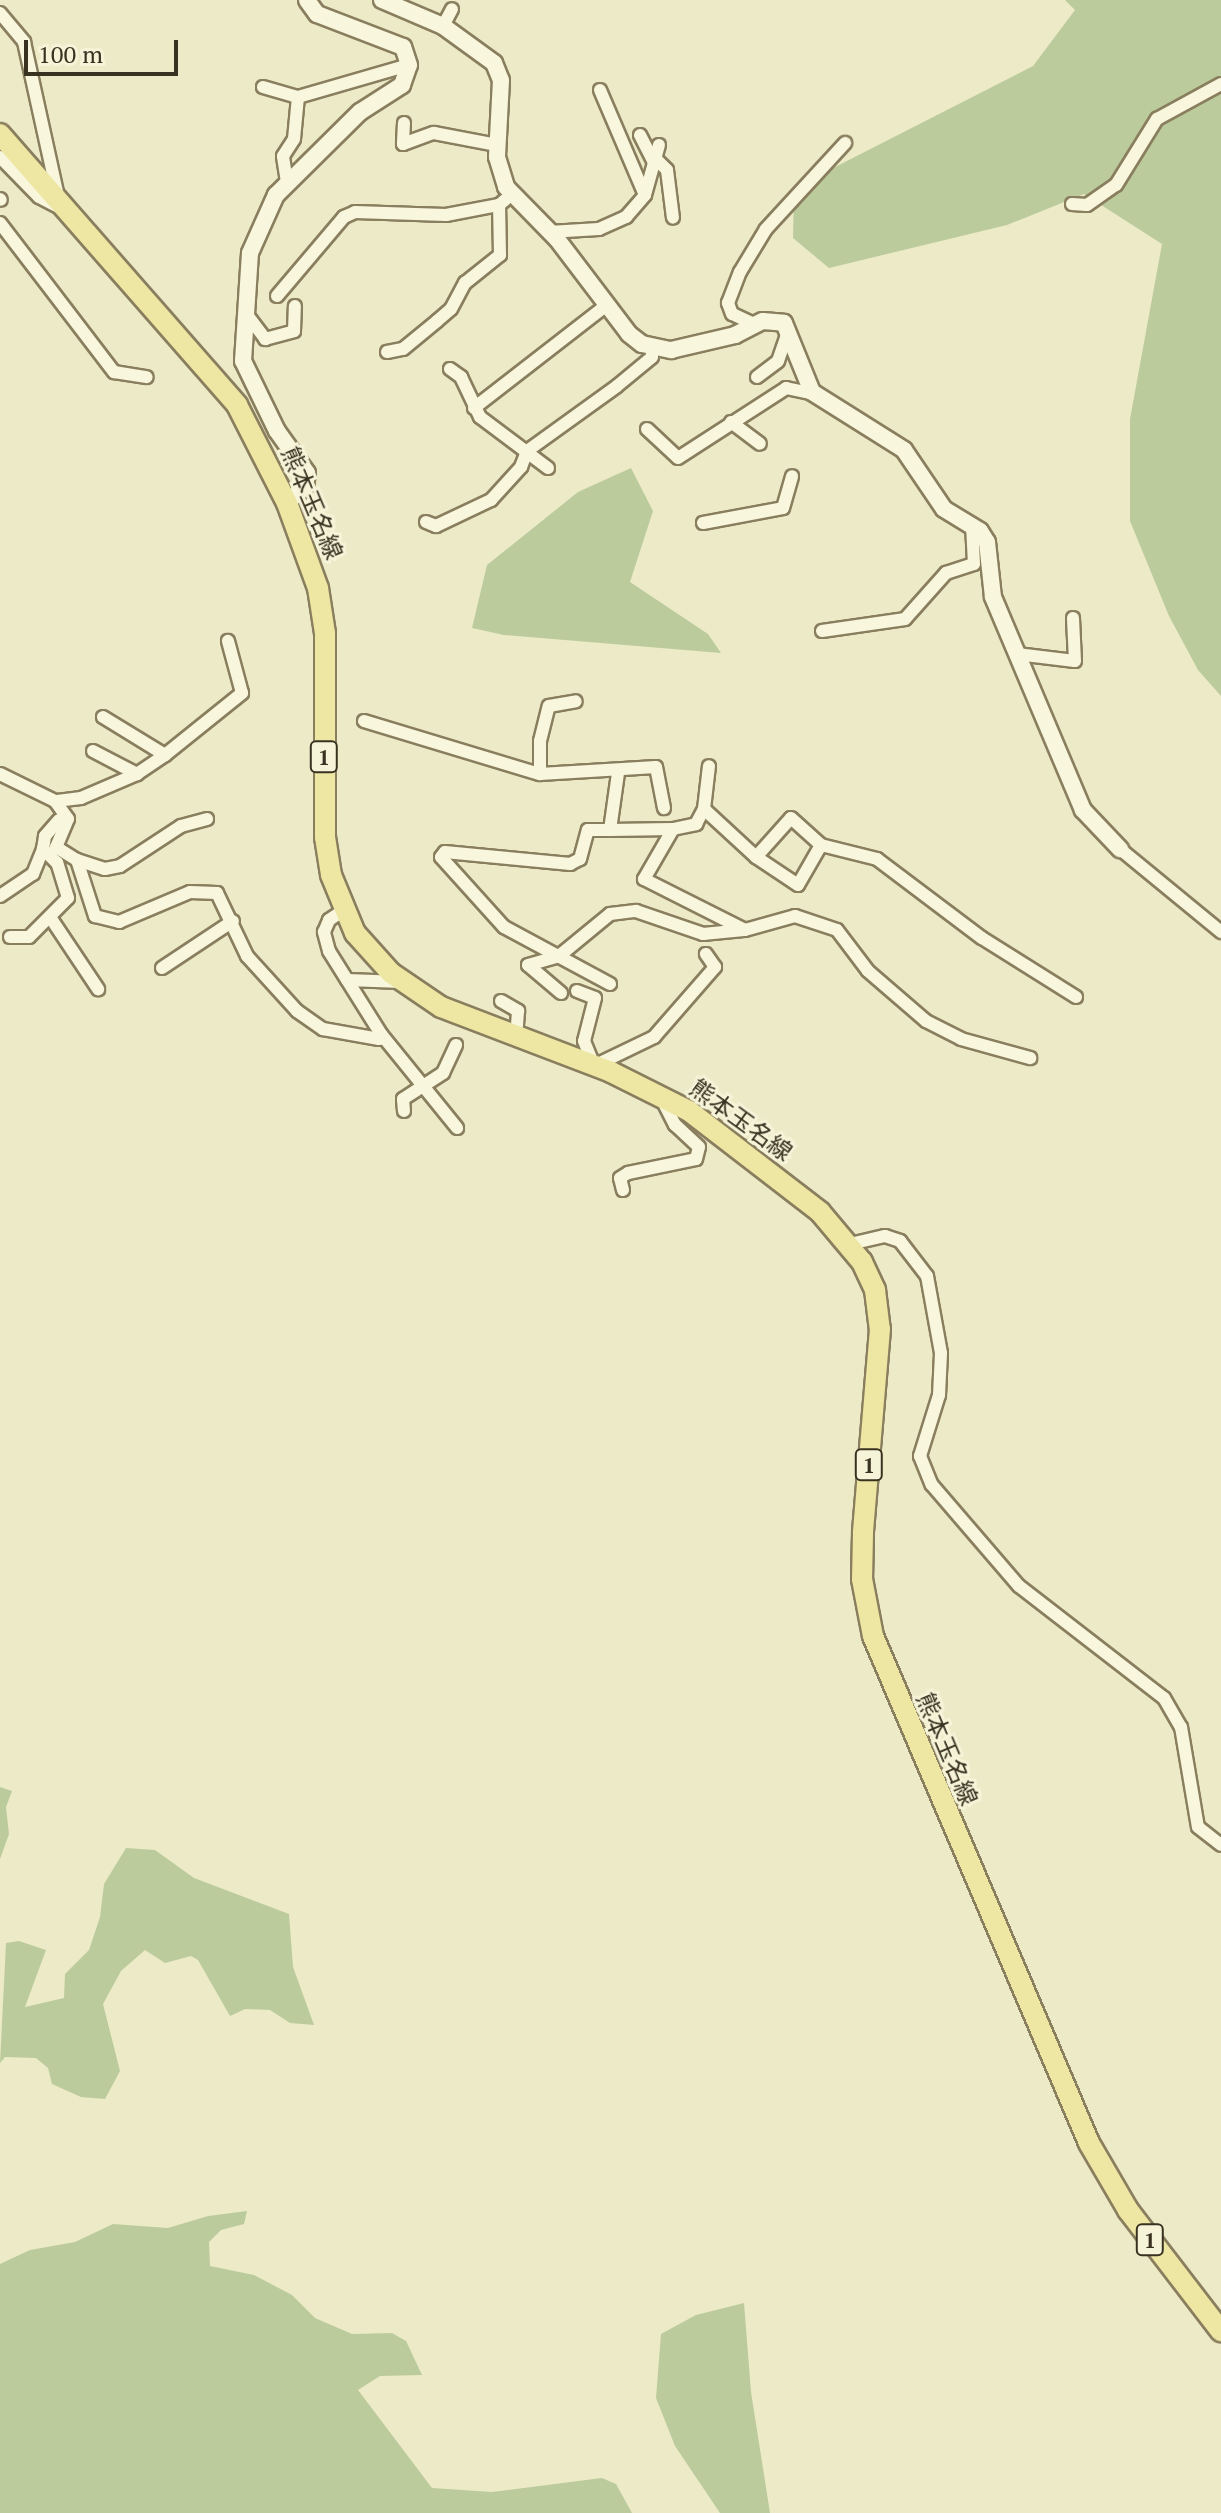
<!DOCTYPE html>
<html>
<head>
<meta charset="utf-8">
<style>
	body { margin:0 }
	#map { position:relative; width:1221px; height:2513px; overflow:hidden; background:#edeac8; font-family:"PT Serif","Noto Sans JP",serif }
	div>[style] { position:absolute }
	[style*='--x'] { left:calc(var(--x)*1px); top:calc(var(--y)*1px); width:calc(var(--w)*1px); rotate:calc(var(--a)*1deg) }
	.green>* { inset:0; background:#bbcb9c }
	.roads { filter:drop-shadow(2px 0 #897e5e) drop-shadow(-2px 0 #897e5e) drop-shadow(0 2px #897e5e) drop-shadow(0 -2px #897e5e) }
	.minor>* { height:12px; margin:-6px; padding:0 6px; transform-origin:6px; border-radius:6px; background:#f8f6dc }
	.tertiary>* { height:16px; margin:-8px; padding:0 8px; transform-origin:8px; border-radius:8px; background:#f8f6dc }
	.primary>* { height:20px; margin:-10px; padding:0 10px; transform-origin:10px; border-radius:10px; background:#eee7a3 }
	span { translate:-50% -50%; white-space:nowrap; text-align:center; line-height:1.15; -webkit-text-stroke:6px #f5f3d8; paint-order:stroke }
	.shield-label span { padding:2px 6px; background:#f5f3d8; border:2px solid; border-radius:6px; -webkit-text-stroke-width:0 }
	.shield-label { font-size:22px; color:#3a3221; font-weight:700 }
	.street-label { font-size:24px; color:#3a3221 }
	.scale { position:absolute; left:24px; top:40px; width:154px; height:36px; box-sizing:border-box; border:4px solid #3a3221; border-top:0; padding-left:10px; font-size:24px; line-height:28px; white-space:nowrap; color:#3a3221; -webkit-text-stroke:6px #f5f3d8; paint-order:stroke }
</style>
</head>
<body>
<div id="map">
	<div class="green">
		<i style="clip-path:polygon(1065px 0,1221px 0,1221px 696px,1198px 670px,1169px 616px,1130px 521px,1130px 419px,1162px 244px,1084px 194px,1007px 225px,829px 268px,793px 238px,794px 188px,1033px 66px,1075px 10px)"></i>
		<i style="clip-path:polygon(631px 468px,653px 511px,630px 582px,708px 634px,721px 653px,504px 635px,472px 628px,487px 565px,578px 492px)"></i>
		<i style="clip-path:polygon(0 1787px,12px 1791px,6px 1807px,9px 1834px,0 1859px)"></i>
		<i style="clip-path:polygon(126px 1848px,155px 1850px,194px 1878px,289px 1914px,293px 1967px,314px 2025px,290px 2023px,270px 2010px,245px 2009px,230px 2016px,198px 1960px,191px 1956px,165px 1963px,145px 1950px,121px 1971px,103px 2004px,120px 2071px,105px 2099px,81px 2097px,52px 2084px,48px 2068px,36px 2058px,5px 2057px,0 2063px,6px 1943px,19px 1941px,46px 1950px,25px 2007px,64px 1998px,65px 1974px,89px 1950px,100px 1917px,104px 1884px)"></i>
		<i style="clip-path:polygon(247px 2211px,244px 2224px,221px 2230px,209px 2242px,210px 2266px,254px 2275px,292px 2295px,315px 2318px,352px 2334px,392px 2333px,406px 2341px,422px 2375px,380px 2376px,358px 2390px,432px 2488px,492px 2492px,602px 2478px,616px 2484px,632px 2513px,0 2513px,0 2264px,30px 2250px,75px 2242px,113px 2224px,168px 2228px,208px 2216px)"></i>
		<i style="clip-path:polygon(744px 2303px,751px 2392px,770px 2513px,720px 2513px,675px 2446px,656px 2398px,661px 2334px,696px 2315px)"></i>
	</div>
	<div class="roads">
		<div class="minor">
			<i style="--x:0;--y:13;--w:38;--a:50"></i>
			<i style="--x:24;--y:42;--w:158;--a:77.6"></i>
			<i style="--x:443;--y:26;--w:19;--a:-62"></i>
			<i style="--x:263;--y:87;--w:36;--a:16"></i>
			<i style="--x:298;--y:97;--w:116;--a:-16.1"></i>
			<i style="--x:600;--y:90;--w:114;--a:66.8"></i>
			<i style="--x:404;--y:123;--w:21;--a:93"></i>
			<i style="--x:403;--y:144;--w:33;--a:-20"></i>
			<i style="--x:434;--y:133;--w:64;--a:10.8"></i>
			<i style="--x:640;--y:135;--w:30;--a:63"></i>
			<i style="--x:0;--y:157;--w:56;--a:45.7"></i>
			<i style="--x:39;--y:197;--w:20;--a:27"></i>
			<i style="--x:655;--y:158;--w:17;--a:45"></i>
			<i style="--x:667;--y:170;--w:48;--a:82.9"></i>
			<i style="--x:287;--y:182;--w:26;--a:-99"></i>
			<i style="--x:283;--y:156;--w:20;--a:-57"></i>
			<i style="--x:294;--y:139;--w:42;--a:-84.6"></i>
			<i style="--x:0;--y:199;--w:1;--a:45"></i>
			<i style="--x:1072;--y:204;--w:15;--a:4"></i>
			<i style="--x:1087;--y:205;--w:35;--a:-35"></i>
			<i style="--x:1116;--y:185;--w:78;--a:-58.2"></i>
			<i style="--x:1157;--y:119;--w:73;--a:-28.7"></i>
			<i style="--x:0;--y:223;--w:188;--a:52.6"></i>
			<i style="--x:114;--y:372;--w:33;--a:9"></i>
			<i style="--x:549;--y:232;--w:50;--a:-3.4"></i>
			<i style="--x:599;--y:229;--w:30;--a:-24"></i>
			<i style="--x:626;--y:217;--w:29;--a:-49"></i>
			<i style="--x:645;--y:195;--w:52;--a:-74.4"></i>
			<i style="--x:277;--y:296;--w:104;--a:-49.7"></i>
			<i style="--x:344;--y:217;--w:12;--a:-24"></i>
			<i style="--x:355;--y:212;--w:91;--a:1.9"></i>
			<i style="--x:446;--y:215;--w:54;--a:-10.7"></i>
			<i style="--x:245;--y:312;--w:34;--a:53"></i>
			<i style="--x:265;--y:339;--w:30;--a:-15"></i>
			<i style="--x:294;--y:331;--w:25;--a:-88"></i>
			<i style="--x:756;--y:325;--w:26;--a:-155"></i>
			<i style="--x:732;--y:314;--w:12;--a:-110"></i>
			<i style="--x:728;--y:303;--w:33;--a:-69"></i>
			<i style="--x:740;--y:272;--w:50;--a:-58.8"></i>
			<i style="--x:766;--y:229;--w:117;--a:-47.4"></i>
			<i style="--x:387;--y:352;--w:16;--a:-11"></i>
			<i style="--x:403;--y:349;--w:44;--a:-39.5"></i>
			<i style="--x:437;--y:321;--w:18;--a:-41"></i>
			<i style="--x:451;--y:309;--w:30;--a:-62"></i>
			<i style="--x:465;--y:283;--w:45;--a:-38.7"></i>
			<i style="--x:500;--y:255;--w:50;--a:-91.1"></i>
			<i style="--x:499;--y:205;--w:8;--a:-40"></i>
			<i style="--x:450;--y:369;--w:14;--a:36"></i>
			<i style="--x:461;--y:377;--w:44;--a:64.6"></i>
			<i style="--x:480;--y:417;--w:85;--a:36.9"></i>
			<i style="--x:757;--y:377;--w:26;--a:-37"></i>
			<i style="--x:778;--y:361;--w:31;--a:-71"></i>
			<i style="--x:474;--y:408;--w:168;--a:-37.8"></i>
			<i style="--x:731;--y:422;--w:36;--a:37"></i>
			<i style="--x:647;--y:429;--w:42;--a:43.1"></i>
			<i style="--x:678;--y:458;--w:129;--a:-32.9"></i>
			<i style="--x:786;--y:388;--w:30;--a:12"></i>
			<i style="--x:426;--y:522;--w:11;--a:22"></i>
			<i style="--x:436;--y:526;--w:61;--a:-25.3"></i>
			<i style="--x:491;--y:500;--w:45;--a:-47.7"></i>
			<i style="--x:521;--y:467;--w:17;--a:-69"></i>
			<i style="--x:527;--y:451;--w:111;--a:-35.8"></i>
			<i style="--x:617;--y:386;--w:45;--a:-39.6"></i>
			<i style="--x:652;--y:357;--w:9;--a:-90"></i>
			<i style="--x:703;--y:523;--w:81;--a:-10.6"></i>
			<i style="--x:783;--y:508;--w:33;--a:-74"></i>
			<i style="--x:822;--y:631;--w:84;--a:-8.2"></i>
			<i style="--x:905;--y:619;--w:62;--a:-48.3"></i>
			<i style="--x:946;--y:573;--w:29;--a:-18"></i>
			<i style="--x:974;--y:564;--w:40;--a:-92.9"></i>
			<i style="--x:1017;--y:654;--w:58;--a:6.9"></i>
			<i style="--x:1075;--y:661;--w:43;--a:-92.7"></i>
			<i style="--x:103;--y:717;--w:73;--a:31.5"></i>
			<i style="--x:165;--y:755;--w:34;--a:146"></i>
			<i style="--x:364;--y:721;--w:184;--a:16.8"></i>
			<i style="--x:540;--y:774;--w:116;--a:-3.5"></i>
			<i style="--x:656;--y:767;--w:42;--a:79"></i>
			<i style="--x:93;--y:751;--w:50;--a:27.6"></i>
			<i style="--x:137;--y:774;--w:61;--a:156.8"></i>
			<i style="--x:81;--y:798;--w:26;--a:173"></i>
			<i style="--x:55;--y:801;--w:22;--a:54"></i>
			<i style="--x:68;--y:819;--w:30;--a:113"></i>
			<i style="--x:56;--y:847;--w:25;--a:32"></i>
			<i style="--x:77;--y:860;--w:59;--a:72.2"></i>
			<i style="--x:95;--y:916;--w:25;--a:14"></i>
			<i style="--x:119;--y:922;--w:77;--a:-22.9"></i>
			<i style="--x:190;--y:892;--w:27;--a:2"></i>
			<i style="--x:217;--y:893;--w:70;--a:64.5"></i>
			<i style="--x:247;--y:956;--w:74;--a:47.7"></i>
			<i style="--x:297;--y:1011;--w:32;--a:35"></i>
			<i style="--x:323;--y:1029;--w:57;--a:10.1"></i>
			<i style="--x:379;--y:1039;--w:5;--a:-68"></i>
			<i style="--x:381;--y:1034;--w:98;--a:-122.1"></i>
			<i style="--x:329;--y:951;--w:20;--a:-105"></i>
			<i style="--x:324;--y:932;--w:13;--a:-67"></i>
			<i style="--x:329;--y:920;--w:18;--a:-34"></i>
			<i style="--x:165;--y:755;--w:99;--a:-38.8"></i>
			<i style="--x:242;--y:693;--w:54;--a:-105.1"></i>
			<i style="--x:0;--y:774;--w:61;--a:26.1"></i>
			<i style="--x:540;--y:774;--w:33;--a:-90"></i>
			<i style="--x:540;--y:741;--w:36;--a:-76"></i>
			<i style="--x:549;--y:706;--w:27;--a:-10"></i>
			<i style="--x:704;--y:809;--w:71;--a:42.7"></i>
			<i style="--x:756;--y:857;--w:52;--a:-48.1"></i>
			<i style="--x:791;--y:818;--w:40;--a:42"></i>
			<i style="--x:821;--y:845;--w:46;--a:119.9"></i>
			<i style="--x:798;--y:885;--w:50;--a:-146.3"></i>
			<i style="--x:673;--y:829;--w:24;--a:-12"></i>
			<i style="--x:696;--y:824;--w:17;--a:-62"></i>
			<i style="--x:704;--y:809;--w:43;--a:-83.4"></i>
			<i style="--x:610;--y:830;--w:63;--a:-0.9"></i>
			<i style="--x:673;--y:829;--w:58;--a:120.1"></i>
			<i style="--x:644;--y:879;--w:113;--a:26.8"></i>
			<i style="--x:745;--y:930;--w:52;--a:-15.6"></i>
			<i style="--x:795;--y:916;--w:44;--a:18.4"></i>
			<i style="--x:837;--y:930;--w:51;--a:52.9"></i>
			<i style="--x:868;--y:971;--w:77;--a:40.8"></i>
			<i style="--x:926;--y:1021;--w:39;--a:27"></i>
			<i style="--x:961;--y:1039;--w:72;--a:15.4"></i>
			<i style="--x:821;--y:845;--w:58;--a:14"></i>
			<i style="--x:877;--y:859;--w:131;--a:37"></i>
			<i style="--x:982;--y:938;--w:111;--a:32.1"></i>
			<i style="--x:1120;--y:849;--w:131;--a:39.4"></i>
			<i style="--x:77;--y:860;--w:29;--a:18"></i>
			<i style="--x:105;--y:869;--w:15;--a:-11"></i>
			<i style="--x:120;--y:866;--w:73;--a:-33.3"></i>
			<i style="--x:181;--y:826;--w:27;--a:-15"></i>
			<i style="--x:0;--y:896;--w:40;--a:-34"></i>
			<i style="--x:33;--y:874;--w:27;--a:-68"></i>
			<i style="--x:50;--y:917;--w:87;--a:56.3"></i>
			<i style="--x:10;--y:937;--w:19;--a:0"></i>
			<i style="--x:29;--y:937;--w:55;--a:-45"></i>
			<i style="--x:68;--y:898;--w:37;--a:-107"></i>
			<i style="--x:57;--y:863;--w:20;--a:-135"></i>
			<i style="--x:43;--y:849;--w:13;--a:-81"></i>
			<i style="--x:45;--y:836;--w:21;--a:-49"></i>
			<i style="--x:162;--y:968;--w:85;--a:-33.5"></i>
			<i style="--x:347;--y:980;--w:55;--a:2.1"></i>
			<i style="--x:610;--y:984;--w:120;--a:-151.7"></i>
			<i style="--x:504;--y:927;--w:94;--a:-132"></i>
			<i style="--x:441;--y:857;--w:6;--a:-51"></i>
			<i style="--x:445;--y:852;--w:126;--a:5.5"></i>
			<i style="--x:570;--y:864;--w:11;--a:-27"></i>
			<i style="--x:580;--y:859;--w:30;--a:-75"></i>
			<i style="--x:588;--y:830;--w:22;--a:0"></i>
			<i style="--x:610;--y:830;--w:58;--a:-82"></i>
			<i style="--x:577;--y:991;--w:19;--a:21"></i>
			<i style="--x:595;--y:998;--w:44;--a:104.3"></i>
			<i style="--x:584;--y:1041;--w:27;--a:68"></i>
			<i style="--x:594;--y:1066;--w:67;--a:-25.8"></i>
			<i style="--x:654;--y:1037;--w:93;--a:-48.9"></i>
			<i style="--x:715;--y:967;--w:16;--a:-125"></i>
			<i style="--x:561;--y:993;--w:43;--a:-139.7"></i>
			<i style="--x:528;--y:965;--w:32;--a:-16"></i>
			<i style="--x:559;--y:956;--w:66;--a:-39.5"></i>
			<i style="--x:610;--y:914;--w:26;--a:-7"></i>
			<i style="--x:636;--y:911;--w:71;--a:18.9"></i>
			<i style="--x:703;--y:934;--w:41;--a:-5.6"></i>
			<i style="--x:501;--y:1001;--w:20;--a:30"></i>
			<i style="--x:518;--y:1011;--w:26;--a:94"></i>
			<i style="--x:381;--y:1034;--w:121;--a:51"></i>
			<i style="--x:404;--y:1111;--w:12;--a:-95"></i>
			<i style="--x:403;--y:1099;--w:48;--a:-33"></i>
			<i style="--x:443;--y:1073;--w:31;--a:-65"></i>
			<i style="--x:623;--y:1190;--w:12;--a:-104"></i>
			<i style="--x:620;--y:1178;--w:9;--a:-32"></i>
			<i style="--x:628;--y:1173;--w:69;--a:-11.6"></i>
			<i style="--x:696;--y:1159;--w:12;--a:-76"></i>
			<i style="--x:699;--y:1147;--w:33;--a:-137"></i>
			<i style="--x:675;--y:1125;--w:31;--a:-117"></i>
			<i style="--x:850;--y:1244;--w:36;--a:-13"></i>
			<i style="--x:885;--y:1236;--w:16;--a:18"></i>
			<i style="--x:900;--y:1241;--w:44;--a:52.4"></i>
			<i style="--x:927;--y:1276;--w:78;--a:79.7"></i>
			<i style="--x:941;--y:1353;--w:42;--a:92.7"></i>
			<i style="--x:939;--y:1395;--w:64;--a:107.3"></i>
			<i style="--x:920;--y:1456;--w:31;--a:68"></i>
			<i style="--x:932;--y:1485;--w:133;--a:49.3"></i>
			<i style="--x:1019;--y:1586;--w:183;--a:37.7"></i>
			<i style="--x:1164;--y:1698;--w:34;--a:60"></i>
			<i style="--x:1181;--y:1727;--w:101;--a:80.4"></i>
			<i style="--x:1198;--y:1827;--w:29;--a:38"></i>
		</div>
		<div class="tertiary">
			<i style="--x:382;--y:0;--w:66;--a:23.1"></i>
			<i style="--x:443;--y:26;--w:63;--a:36"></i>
			<i style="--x:494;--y:63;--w:18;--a:68"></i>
			<i style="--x:501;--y:80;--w:77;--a:93"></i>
			<i style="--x:497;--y:157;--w:31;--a:73"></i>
			<i style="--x:506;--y:187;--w:73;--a:45.6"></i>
			<i style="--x:557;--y:239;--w:119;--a:52.8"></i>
			<i style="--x:629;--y:334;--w:16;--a:38"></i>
			<i style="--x:642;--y:344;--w:30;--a:12"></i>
			<i style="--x:671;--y:350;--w:66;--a:-13.2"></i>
			<i style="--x:735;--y:335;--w:31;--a:-27"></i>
			<i style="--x:763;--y:321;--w:21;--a:5"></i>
			<i style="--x:784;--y:323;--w:74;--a:67.9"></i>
			<i style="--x:812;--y:392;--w:109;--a:32.2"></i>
			<i style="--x:904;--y:450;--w:71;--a:55.9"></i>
			<i style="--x:944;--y:509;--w:42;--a:31.4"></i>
			<i style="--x:980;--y:531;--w:13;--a:58"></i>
			<i style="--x:987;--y:542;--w:55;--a:83.8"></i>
			<i style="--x:993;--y:597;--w:231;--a:67.1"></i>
			<i style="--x:1083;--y:810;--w:54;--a:46.5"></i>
			<i style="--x:287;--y:503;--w:25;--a:-43"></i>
			<i style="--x:305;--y:486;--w:13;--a:-81"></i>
			<i style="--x:307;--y:473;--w:52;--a:-125.5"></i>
			<i style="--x:277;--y:431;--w:78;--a:-115.9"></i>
			<i style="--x:243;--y:361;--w:108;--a:-86.3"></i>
			<i style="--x:250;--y:253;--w:64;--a:-65.9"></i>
			<i style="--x:276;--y:195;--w:118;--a:-44.7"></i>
			<i style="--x:360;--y:112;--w:50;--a:-32.7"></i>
			<i style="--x:402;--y:85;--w:21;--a:-71"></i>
			<i style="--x:409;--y:65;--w:19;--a:-108"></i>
			<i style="--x:403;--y:47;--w:92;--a:-159"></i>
			<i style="--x:317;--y:14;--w:17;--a:-126"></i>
		</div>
		<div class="primary">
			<i style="--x:0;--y:134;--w:360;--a:48.8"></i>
			<i style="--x:237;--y:405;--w:110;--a:63"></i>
			<i style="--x:287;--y:503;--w:90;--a:70"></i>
			<i style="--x:318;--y:588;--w:46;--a:81.2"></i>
			<i style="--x:325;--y:633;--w:204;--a:90"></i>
			<i style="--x:325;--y:837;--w:38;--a:81"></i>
			<i style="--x:331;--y:875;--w:63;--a:67.5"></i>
			<i style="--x:355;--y:933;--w:54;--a:48"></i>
			<i style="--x:391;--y:973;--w:60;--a:34.2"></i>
			<i style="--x:441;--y:1007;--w:182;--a:20.9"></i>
			<i style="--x:611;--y:1072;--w:87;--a:26.6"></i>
			<i style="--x:689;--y:1111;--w:165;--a:37.6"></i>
			<i style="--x:820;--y:1212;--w:65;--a:50"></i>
			<i style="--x:862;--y:1262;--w:31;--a:65"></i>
			<i style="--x:875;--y:1290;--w:39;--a:83"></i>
			<i style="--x:880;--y:1329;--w:205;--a:94.8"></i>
			<i style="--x:863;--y:1533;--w:46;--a:91.2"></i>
			<i style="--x:862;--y:1579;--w:58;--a:79.1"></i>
			<i style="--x:873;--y:1636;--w:551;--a:66.92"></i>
			<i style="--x:1089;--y:2143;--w:78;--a:59.8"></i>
			<i style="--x:1128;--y:2210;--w:153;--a:52.5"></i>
		</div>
	</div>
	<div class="shield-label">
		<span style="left:324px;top:757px">1</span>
		<span style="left:869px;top:1465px">1</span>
		<span style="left:1150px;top:2240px">1</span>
	</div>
	<div class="street-label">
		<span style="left:312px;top:503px;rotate:67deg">熊本玉名線</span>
		<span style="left:741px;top:1120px;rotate:36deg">熊本玉名線</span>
		<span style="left:947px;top:1749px;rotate:67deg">熊本玉名線</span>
	</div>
	<div class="scale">100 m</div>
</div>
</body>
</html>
